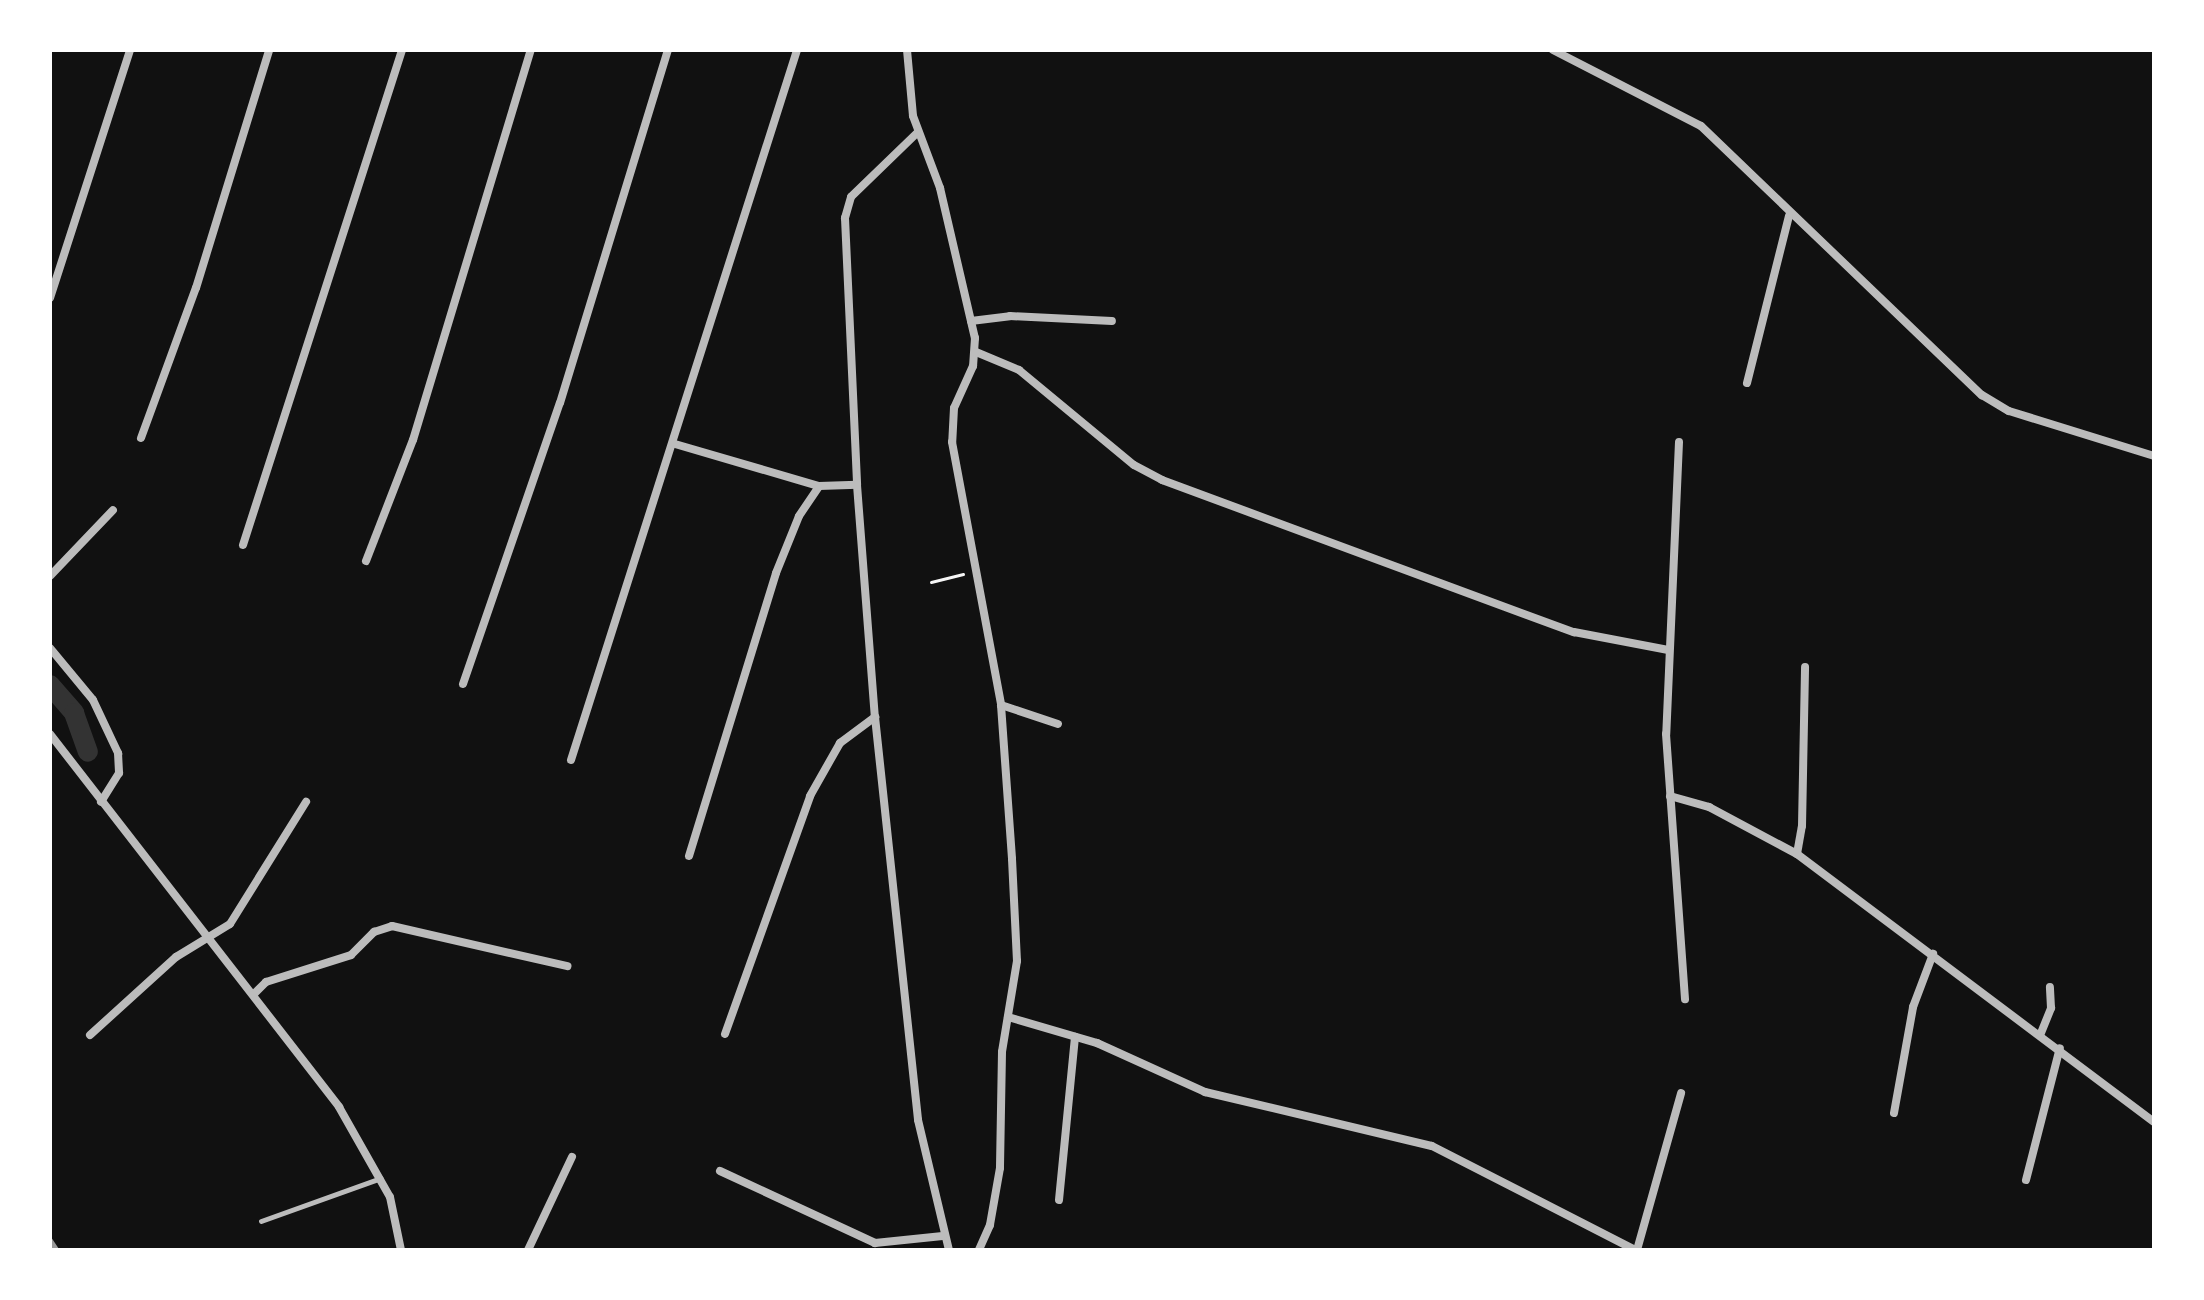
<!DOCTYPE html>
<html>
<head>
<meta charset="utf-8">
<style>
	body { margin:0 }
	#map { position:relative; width:2204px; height:1300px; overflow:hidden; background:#111; font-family:"Noto Serif",serif }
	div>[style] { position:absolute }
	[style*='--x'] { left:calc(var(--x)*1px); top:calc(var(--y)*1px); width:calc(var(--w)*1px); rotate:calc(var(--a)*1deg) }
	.canal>* { height:20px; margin:-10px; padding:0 10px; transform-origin:10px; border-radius:10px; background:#333 }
	.path>* { height:3px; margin:-1.5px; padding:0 1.5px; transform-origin:1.5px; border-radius:1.5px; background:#f5f5f5 }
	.service>* { height:5px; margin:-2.5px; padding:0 2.5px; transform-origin:2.5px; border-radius:2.5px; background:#bcbcbc }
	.minor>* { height:8px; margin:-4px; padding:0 4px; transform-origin:4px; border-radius:4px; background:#bcbcbc }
	.rail>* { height:6px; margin:-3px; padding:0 3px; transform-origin:3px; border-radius:3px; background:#9a9a9a }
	span { translate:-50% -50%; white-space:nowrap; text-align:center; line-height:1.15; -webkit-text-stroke:8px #fff; paint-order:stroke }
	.frame { position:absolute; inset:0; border:52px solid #fff; pointer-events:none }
</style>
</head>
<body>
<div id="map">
	<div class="canal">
		<i style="--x:50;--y:685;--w:37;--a:49"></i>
		<i style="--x:74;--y:713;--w:41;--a:70.3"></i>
	</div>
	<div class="path">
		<i style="--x:931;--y:582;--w:33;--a:-14"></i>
	</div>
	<div class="service">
		<i style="--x:261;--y:1221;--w:127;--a:-19.7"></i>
	</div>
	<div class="minor">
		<i style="--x:907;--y:50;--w:66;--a:84.8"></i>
		<i style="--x:913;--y:116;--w:77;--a:69.4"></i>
		<i style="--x:940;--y:188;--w:154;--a:76.9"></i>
		<i style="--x:975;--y:338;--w:28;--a:94"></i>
		<i style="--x:973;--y:366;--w:46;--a:114.3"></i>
		<i style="--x:954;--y:408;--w:34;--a:93"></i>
		<i style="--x:952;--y:442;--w:268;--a:79.4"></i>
		<i style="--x:1001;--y:705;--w:154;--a:85.9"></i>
		<i style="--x:1012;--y:859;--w:102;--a:87.2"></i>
		<i style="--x:1017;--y:961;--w:92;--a:99.4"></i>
		<i style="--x:1002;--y:1052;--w:116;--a:91"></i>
		<i style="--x:1000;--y:1168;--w:58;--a:100"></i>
		<i style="--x:990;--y:1225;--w:27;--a:114"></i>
		<i style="--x:1553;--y:50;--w:166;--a:27.2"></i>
		<i style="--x:1701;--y:126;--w:389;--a:43.8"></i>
		<i style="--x:1982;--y:395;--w:31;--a:31"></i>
		<i style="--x:2009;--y:411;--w:152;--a:17.2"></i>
		<i style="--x:918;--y:132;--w:93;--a:135.9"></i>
		<i style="--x:851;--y:197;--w:22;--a:106"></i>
		<i style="--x:845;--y:218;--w:267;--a:87.4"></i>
		<i style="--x:857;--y:485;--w:233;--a:85.6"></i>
		<i style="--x:875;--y:717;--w:405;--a:83.9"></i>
		<i style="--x:918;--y:1120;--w:134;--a:76.6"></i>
		<i style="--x:50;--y:298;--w:261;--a:-72.1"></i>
		<i style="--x:971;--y:321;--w:39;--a:-7"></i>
		<i style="--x:1010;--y:316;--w:102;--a:2.8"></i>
		<i style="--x:976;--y:352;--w:47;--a:22.7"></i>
		<i style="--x:1019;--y:370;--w:149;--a:39.6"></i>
		<i style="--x:1134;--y:465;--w:32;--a:28"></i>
		<i style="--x:1162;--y:480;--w:439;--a:20.3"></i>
		<i style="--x:1574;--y:632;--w:96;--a:10.8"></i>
		<i style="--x:1747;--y:383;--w:172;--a:-75.9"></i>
		<i style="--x:141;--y:438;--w:160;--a:-69.9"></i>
		<i style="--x:196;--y:288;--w:249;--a:-72.9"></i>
		<i style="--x:1679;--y:442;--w:292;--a:92.5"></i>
		<i style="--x:1666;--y:734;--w:266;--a:85.9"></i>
		<i style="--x:675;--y:444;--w:150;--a:16.3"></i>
		<i style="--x:243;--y:545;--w:520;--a:-72.19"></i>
		<i style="--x:366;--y:561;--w:130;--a:-68.8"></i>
		<i style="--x:413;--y:440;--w:407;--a:-73.2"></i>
		<i style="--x:50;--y:576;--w:91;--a:-46.3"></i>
		<i style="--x:50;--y:648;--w:67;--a:50.4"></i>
		<i style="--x:93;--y:700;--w:59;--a:64.7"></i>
		<i style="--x:118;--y:753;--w:20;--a:87"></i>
		<i style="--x:119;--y:773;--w:34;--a:122"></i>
		<i style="--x:463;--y:684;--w:297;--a:-71"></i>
		<i style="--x:560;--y:403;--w:369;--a:-73"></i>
		<i style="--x:1001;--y:705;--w:60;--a:18.4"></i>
		<i style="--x:50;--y:734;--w:472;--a:52.2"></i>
		<i style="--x:339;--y:1107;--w:103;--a:60.5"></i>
		<i style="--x:390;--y:1197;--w:54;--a:78.3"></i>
		<i style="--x:571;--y:760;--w:745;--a:-72.34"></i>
		<i style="--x:1670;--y:796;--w:41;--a:15.8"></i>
		<i style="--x:1709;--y:807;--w:100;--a:28.1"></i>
		<i style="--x:1797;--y:854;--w:446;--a:36.9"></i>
		<i style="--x:1797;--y:854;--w:28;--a:-80"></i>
		<i style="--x:1802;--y:826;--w:159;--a:-88.9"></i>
		<i style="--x:689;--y:856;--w:296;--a:-72.9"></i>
		<i style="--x:776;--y:573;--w:61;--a:-68"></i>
		<i style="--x:799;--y:516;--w:36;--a:-56"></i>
		<i style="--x:819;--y:486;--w:38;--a:-2"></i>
		<i style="--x:254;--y:994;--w:17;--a:-45"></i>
		<i style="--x:266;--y:982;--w:89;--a:-17.6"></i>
		<i style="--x:351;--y:955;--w:33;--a:-45"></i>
		<i style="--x:374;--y:932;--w:19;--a:-18"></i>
		<i style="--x:392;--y:926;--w:180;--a:12.9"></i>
		<i style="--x:1008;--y:1017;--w:93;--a:16.3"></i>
		<i style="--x:1097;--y:1043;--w:119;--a:24.4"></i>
		<i style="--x:1205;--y:1092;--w:233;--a:13.4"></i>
		<i style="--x:1432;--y:1146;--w:228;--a:27.1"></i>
		<i style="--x:2041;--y:1033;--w:27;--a:-68"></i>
		<i style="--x:2051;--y:1008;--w:21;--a:-93"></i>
		<i style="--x:725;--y:1034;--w:253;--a:-70.3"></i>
		<i style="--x:810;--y:796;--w:61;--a:-60.5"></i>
		<i style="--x:840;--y:743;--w:44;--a:-36.6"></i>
		<i style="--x:90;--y:1035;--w:116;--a:-42.2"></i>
		<i style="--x:176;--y:957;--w:63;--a:-31.4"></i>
		<i style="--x:230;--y:924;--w:144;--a:-58.1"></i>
		<i style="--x:1894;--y:1113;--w:108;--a:-79.8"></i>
		<i style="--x:1913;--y:1007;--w:57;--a:-69.3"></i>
		<i style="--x:720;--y:1171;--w:171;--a:24.9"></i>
		<i style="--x:875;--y:1243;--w:68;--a:-5.9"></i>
		<i style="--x:2026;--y:1180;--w:136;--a:-75.6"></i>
		<i style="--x:1059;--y:1200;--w:164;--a:-84.4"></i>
		<i style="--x:528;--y:1250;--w:103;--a:-64.7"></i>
		<i style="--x:1637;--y:1250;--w:163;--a:-74.3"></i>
	</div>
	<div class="rail">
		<i style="--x:50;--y:1241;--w:11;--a:56"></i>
	</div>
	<div class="frame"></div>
</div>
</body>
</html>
